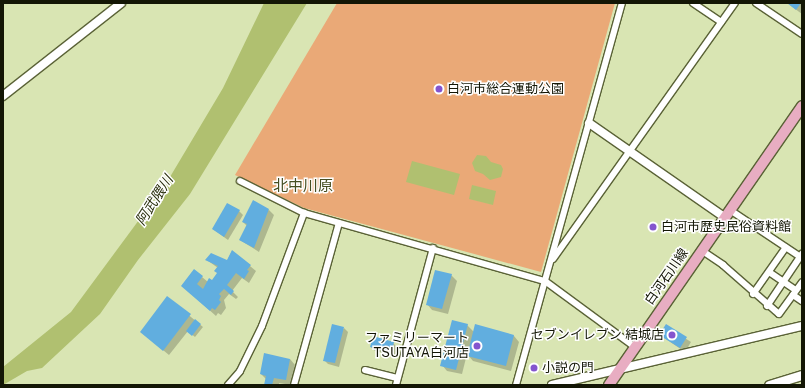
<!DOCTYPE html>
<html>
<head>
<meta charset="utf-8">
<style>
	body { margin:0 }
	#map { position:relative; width:805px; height:388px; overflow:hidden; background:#d9e5b3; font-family:"Public Sans","Noto Sans JP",sans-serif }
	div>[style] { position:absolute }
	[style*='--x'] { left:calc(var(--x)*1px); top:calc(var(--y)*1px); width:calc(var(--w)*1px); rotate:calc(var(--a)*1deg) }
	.green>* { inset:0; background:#eaa977 }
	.water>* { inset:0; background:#b0c070 }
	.shadow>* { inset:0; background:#0003 }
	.building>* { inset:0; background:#61aedf }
	.roads { filter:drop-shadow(1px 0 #5a6236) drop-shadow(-1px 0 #5a6236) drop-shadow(0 1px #5a6236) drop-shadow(0 -1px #5a6236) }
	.minor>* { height:6px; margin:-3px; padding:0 3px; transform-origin:3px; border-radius:3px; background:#fff }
	.tertiary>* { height:8px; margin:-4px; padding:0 4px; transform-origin:4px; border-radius:4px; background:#fff }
	.secondary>* { height:9px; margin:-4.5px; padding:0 4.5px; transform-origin:4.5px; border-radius:4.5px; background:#fff }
	.primary>* { height:10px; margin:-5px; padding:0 5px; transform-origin:5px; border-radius:5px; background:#e8adc2 }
	.dots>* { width:11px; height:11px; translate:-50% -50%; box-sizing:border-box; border:2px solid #fff; border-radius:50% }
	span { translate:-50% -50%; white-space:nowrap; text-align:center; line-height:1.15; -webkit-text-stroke:3px #fff; paint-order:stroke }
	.poi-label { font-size:13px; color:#131605 }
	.left { translate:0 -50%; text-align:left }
	.right { translate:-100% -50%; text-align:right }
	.street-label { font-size:13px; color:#131605 }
	.water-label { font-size:14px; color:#2a300e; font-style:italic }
	.quarter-label { font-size:15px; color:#464e22 }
	.frame { position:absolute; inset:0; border:4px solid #131605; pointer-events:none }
</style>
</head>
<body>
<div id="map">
	<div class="green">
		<i style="clip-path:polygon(337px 3px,615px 3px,541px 272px,304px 208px,235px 175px)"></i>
	</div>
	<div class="water">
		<i style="clip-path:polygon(264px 3px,307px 3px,190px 194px,138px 260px,100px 314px,42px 368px,27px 371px,3px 385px,3px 367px,71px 312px,167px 182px,223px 88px)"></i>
		<i style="clip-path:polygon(477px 155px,486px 156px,491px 162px,501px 165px,503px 169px,501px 177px,490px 180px,483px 174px,475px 171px,472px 163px)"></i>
		<i style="clip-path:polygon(412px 161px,460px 174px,454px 195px,406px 182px)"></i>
		<i style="clip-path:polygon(472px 185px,496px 191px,493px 205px,469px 199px)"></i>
	</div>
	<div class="shadow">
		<i style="clip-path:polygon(787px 3px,802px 3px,802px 14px)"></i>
		<i style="clip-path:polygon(269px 210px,274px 215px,259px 252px,240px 240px,247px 226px,243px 222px)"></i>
		<i style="clip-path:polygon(239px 211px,243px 215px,228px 240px,213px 229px)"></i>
		<i style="clip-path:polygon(232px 251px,256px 271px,249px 283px,242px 278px,232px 291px,238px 297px,236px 299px,229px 294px,224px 300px,226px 308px,221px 315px,218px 313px,216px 316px,188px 291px,202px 277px,208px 282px,212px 282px,218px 274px,218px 268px,207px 260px,227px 261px)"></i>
		<i style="clip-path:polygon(451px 275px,457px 281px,448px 314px,432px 310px,427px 304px)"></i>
		<i style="clip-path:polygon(167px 297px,203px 327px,195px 337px,188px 331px,169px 355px,141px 332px)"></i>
		<i style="clip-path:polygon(467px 325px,474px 332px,476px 326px,514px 336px,519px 342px,511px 371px,473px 361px,467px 354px,462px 374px,447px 371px,442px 365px)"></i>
		<i style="clip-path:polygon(666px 326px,691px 342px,685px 352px,660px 335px)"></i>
		<i style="clip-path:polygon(344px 328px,348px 332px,339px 367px,328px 364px,324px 360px)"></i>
		<i style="clip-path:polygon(393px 343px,397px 347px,395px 356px,375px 351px,371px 347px)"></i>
		<i style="clip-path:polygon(290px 359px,295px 365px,291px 385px,279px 383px,279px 385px,265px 385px,266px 379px,261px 374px)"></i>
	</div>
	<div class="building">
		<i style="clip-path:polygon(787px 3px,801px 3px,796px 10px)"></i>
		<i style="clip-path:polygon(253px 200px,269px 209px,254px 248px,239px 240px,247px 224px,242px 222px)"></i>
		<i style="clip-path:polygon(227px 203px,240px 210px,224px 237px,212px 229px)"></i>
		<i style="clip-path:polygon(232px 250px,251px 265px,247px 270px,249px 271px,244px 279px,236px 273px,227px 285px,234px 291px,231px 295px,224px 289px,219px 294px,221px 296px,219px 300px,221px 302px,215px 310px,212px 308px,210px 311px,181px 286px,194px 269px,203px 276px,197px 284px,203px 289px,209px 278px,212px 280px,217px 273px,214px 271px,218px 266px,205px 260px,211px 253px,227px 260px)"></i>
		<i style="clip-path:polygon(435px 270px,452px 274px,442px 309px,426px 305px)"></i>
		<i style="clip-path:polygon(167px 296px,191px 314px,163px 351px,140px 332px)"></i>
		<i style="clip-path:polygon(195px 319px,201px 324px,192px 336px,186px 331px)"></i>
		<i style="clip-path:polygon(452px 320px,468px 324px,456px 370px,440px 366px)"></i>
		<i style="clip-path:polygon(332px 324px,344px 327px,335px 363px,323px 361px)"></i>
		<i style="clip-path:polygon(475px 324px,514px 335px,506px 366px,467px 356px)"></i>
		<i style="clip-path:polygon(666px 324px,687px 337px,680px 348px,659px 335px)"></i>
		<i style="clip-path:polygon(373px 336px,394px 342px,391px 353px,370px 347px)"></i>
		<i style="clip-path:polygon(264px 353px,290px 359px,286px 380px,274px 378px,272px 385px,264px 385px,266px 376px,260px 374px)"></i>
	</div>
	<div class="roads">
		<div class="minor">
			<i style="--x:693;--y:3;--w:34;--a:34"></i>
			<i style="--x:756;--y:3;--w:55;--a:34"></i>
			<i style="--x:240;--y:181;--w:72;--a:26.6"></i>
			<i style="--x:304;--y:213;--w:250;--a:15.8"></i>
			<i style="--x:545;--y:281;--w:112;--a:36.3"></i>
			<i style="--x:730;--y:210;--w:87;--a:33.7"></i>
			<i style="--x:701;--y:250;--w:27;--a:34"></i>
			<i style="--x:723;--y:265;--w:74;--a:41.2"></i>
			<i style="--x:779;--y:314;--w:39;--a:-54"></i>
			<i style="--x:553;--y:259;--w:314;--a:-54.6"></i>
			<i style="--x:769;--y:272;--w:32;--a:34"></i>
			<i style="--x:753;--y:294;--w:57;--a:-54.9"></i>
			<i style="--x:793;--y:295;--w:11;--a:34"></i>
			<i style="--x:767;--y:306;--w:63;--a:-56.1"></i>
			<i style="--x:365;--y:370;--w:33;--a:14"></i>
			<i style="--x:228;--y:385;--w:18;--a:-49"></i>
			<i style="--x:240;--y:371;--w:50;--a:-63.9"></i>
			<i style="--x:262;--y:326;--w:121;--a:-69.6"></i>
			<i style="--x:294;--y:385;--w:168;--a:-74.5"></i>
			<i style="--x:396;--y:385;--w:142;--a:-74.9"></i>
			<i style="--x:516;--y:385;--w:396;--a:-74.5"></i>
		</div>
		<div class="tertiary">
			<i style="--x:3;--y:96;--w:150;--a:-38.2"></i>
			<i style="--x:589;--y:123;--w:165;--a:34.8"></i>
			<i style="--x:552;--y:385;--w:257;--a:-13.3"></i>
		</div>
		<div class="secondary">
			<i style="--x:769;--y:385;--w:34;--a:-17"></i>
		</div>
		<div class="primary">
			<i style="--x:609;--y:385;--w:339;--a:-55.3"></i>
		</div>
	</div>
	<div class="dots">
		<i style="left:439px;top:89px;background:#8455ce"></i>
		<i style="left:653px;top:227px;background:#8455ce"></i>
		<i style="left:672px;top:335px;background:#8455ce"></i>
		<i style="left:477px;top:346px;background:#8455ce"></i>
		<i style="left:534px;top:368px;background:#8455ce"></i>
	</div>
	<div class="poi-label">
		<span class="left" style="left:447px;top:89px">白河市総合運動公園</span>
		<span class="left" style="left:661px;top:227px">白河市歴史民俗資料館</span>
		<span class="right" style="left:664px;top:335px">セブンイレブン 結城店</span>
		<span class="right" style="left:469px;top:346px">ファミリーマート<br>TSUTAYA白河店</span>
		<span class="left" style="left:542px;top:368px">小説の門</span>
	</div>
	<div class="street-label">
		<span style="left:667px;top:277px;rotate:-55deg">白河石川線</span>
	</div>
	<div class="water-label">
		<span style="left:154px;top:200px;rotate:-57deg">阿武隈川</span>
	</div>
	<div class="quarter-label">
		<span style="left:303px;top:186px">北中川原</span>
	</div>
	<div class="frame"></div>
</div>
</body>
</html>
